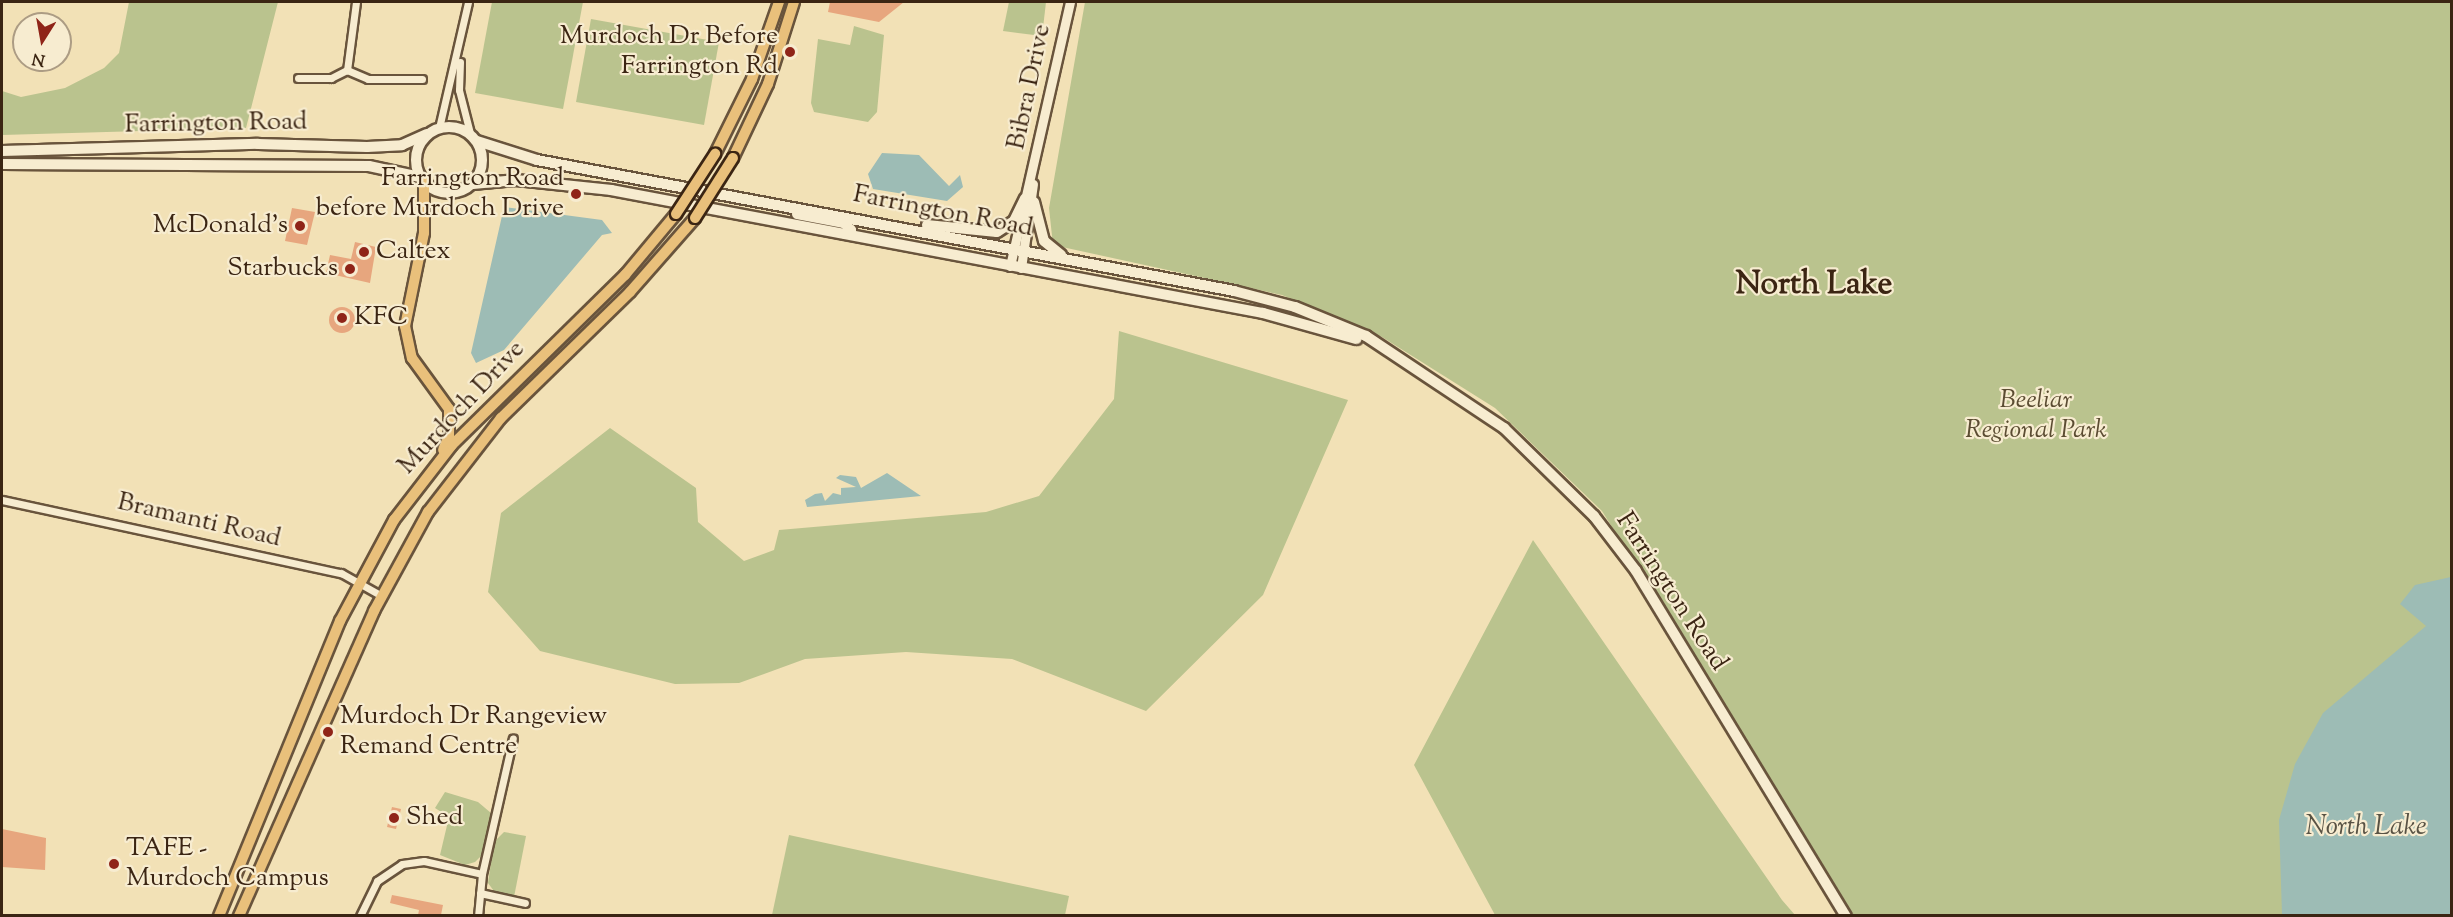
<!DOCTYPE html>
<html>
<head>
<meta charset="utf-8">
<style>
	body { margin:0 }
	#map { position:relative; width:2453px; height:917px; overflow:hidden; background:#f2e1b6; font-family:"Sorts Mill Goudy",serif }
	div>[style] { position:absolute }
	[style*='--x'] { left:calc(var(--x)*1px); top:calc(var(--y)*1px); width:calc(var(--w)*1px); rotate:calc(var(--a)*1deg) }
	.green>* { inset:0; background:#bac38e }
	.water>* { inset:0; background:#9dbcb5 }
	.building>* { inset:0; background:#e7a67e }
	.round { border-radius:50% }
	.roads { filter:drop-shadow(2px 0 #69543c) drop-shadow(-2px 0 #69543c) drop-shadow(0 2px #69543c) drop-shadow(0 -2px #69543c) }
	.minor>* { height:7px; margin:-3.5px; padding:0 3.5px; transform-origin:3.5px; border-radius:3.5px; background:#f7ecd0 }
	.tertiary>* { height:9px; margin:-4.5px; padding:0 4.5px; transform-origin:4.5px; border-radius:4.5px; background:#f7ecd0 }
	.secondary>* { height:10px; margin:-5px; padding:0 5px; transform-origin:5px; border-radius:5px; background:#f7ecd0 }
	.secondary>.ring { margin:-5px; padding:0; box-sizing:content-box; background:none; border:10px solid #f7ecd0; border-radius:50% }
	.primary>* { height:10px; margin:-5px; padding:0 5px; transform-origin:5px; border-radius:5px; background:#e9c07b }
	.bridges { filter:drop-shadow(2px 0 #3b2513) drop-shadow(-2px 0 #3b2513) drop-shadow(0 2px #3b2513) drop-shadow(0 -2px #3b2513) }
	.primary-bridge>* { height:10px; margin:-5px; padding:0 5px; transform-origin:5px; border-radius:5px; background:#e9c07b }
	.dots>* { width:16px; height:16px; translate:-50% -50%; box-sizing:border-box; border:3px solid #f7ecd0; border-radius:50% }
	span { translate:-50% -50%; white-space:nowrap; text-align:center; line-height:1.15; -webkit-text-stroke:4.5px #f7ecd0; paint-order:stroke }
	.poi-label { font-size:26px; color:#3b2513 }
	.right { translate:-100% -50%; text-align:right }
	.left { translate:0 -50%; text-align:left }
	.street-label { font-size:26px; color:#3b2513 }
	.park-label { font-size:26px; color:#5b4c32; font-style:italic }
	.water-label { font-size:27px; color:#585244; font-style:italic }
	.district-label { font-size:32px; color:#3b2513; font-weight:700 }
	.frame { position:absolute; inset:0; border:3px solid #3b2513; pointer-events:none }
	.north { position:absolute; left:12px; top:12px; width:60px; height:60px; box-sizing:border-box; background:#f7ecd0; border:2px solid #ac9c84; border-radius:50%; rotate:191deg; font-size:16px; font-weight:700; line-height:24px; text-align:center; color:#3b2513 }
	.north::after { content:''; display:block; margin:auto; width:21px; height:27px; background:#8f2418; clip-path:polygon(50% 0,100% 100%,50% 72%,0 100%) }
</style>
</head>
<body>
<div id="map">
	<div class="green">
		<i style="clip-path:polygon(129px 2px,278px 2px,246px 128px,2px 135px,2px 91px,21px 97px,65px 88px,104px 68px,119px 53px)"></i>
		<i style="clip-path:polygon(492px 2px,583px 2px,563px 109px,475px 93px)"></i>
		<i style="clip-path:polygon(1009px 2px,1046px 2px,1043px 28px,1034px 35px,1003px 31px)"></i>
		<i style="clip-path:polygon(1085px 2px,2451px 2px,2451px 915px,1853px 915px,1602px 511px,1495px 408px,1382px 337px,1282px 295px,1053px 245px,1049px 208px)"></i>
		<i style="clip-path:polygon(591px 19px,719px 42px,704px 125px,576px 102px)"></i>
		<i style="clip-path:polygon(854px 26px,884px 35px,877px 112px,868px 122px,814px 112px,811px 103px,818px 39px,850px 45px)"></i>
		<i style="clip-path:polygon(1119px 331px,1348px 400px,1263px 595px,1146px 711px,1012px 659px,906px 652px,805px 659px,739px 683px,675px 684px,540px 651px,488px 592px,501px 513px,610px 428px,696px 488px,698px 522px,744px 561px,774px 550px,779px 530px,986px 512px,1039px 496px,1114px 399px)"></i>
		<i style="clip-path:polygon(1533px 540px,1782px 900px,1795px 915px,1495px 915px,1414px 765px)"></i>
		<i style="clip-path:polygon(445px 792px,478px 802px,491px 813px,484px 853px,475px 862px,465px 865px,440px 855px,449px 817px,435px 808px)"></i>
		<i style="clip-path:polygon(504px 832px,526px 836px,514px 897px,496px 894px,488px 883px,494px 842px)"></i>
		<i style="clip-path:polygon(789px 835px,1069px 896px,1065px 915px,772px 915px)"></i>
	</div>
	<div class="water">
		<i style="clip-path:polygon(882px 153px,919px 155px,949px 186px,960px 175px,963px 187px,947px 201px,873px 189px,868px 174px)"></i>
		<i style="clip-path:polygon(504px 207px,602px 220px,612px 233px,602px 235px,504px 350px,476px 363px,471px 353px)"></i>
		<i style="clip-path:polygon(887px 473px,921px 496px,807px 507px,805px 500px,815px 494px,822px 493px,825px 501px,833px 493px,841px 495px,841px 488px,856px 487px,836px 478px,840px 475px,856px 477px,861px 488px)"></i>
		<i style="clip-path:polygon(2451px 577px,2451px 915px,2282px 915px,2279px 820px,2295px 764px,2323px 713px,2426px 626px,2400px 604px,2415px 585px)"></i>
	</div>
	<div class="building">
		<i style="clip-path:polygon(830px 2px,904px 2px,879px 22px,828px 12px)"></i>
		<i style="clip-path:polygon(292px 208px,315px 212px,307px 245px,285px 241px)"></i>
		<i style="clip-path:polygon(355px 242px,376px 247px,370px 283px,326px 273px,330px 255px,351px 259px)"></i>
		<i class="round" style="left:329px;top:307px;width:26px;height:26px"></i>
		<i style="clip-path:polygon(392px 807px,401px 809px,396px 829px,387px 827px)"></i>
		<i style="clip-path:polygon(2px 829px,46px 838px,45px 870px,2px 867px)"></i>
		<i style="clip-path:polygon(392px 895px,443px 905px,441px 915px,418px 915px,419px 910px,390px 903px)"></i>
	</div>
	<div class="roads">
		<div class="minor">
			<i style="--x:356;--y:2;--w:69;--a:97.5"></i>
			<i style="--x:347;--y:70;--w:23;--a:23"></i>
			<i style="--x:368;--y:79;--w:54;--a:0"></i>
			<i style="--x:460;--y:62;--w:28;--a:92"></i>
			<i style="--x:459;--y:90;--w:44;--a:75.7"></i>
			<i style="--x:298;--y:78;--w:33;--a:0"></i>
			<i style="--x:331;--y:78;--w:18;--a:-27"></i>
			<i style="--x:439;--y:128;--w:129;--a:-77"></i>
			<i style="--x:2;--y:500;--w:347;--a:12.2"></i>
			<i style="--x:341;--y:573;--w:47;--a:29.3"></i>
			<i style="--x:482;--y:874;--w:139;--a:-77.2"></i>
			<i style="--x:480;--y:893;--w:46;--a:12.5"></i>
			<i style="--x:360;--y:916;--w:39;--a:-64"></i>
			<i style="--x:377;--y:881;--w:30;--a:-34"></i>
			<i style="--x:402;--y:864;--w:22;--a:-8"></i>
			<i style="--x:424;--y:861;--w:59;--a:12.6"></i>
			<i style="--x:482;--y:874;--w:42;--a:95.4"></i>
		</div>
		<div class="tertiary">
			<i style="--x:1010;--y:266;--w:271;--a:-77.2"></i>
			<i style="--x:1021;--y:268;--w:85;--a:-81.9"></i>
		</div>
		<div class="secondary">
			<i class="ring" style="left:416px;top:127px;width:56px;height:56px"></i>
			<i style="--x:477;--y:141;--w:63;--a:17.6"></i>
			<i style="--x:537;--y:160;--w:709;--a:10.64"></i>
			<i style="--x:1234;--y:291;--w:63;--a:14.7"></i>
			<i style="--x:1295;--y:307;--w:77;--a:22.2"></i>
			<i style="--x:1366;--y:336;--w:166;--a:33.7"></i>
			<i style="--x:1504;--y:428;--w:126;--a:44.4"></i>
			<i style="--x:1594;--y:516;--w:69;--a:52.6"></i>
			<i style="--x:1636;--y:571;--w:404;--a:58.7"></i>
			<i style="--x:2;--y:151;--w:256;--a:-1.6"></i>
			<i style="--x:258;--y:144;--w:109;--a:1.6"></i>
			<i style="--x:367;--y:147;--w:35;--a:-3"></i>
			<i style="--x:402;--y:145;--w:27;--a:-24"></i>
			<i style="--x:2;--y:164;--w:367;--a:0.3"></i>
			<i style="--x:369;--y:166;--w:52;--a:12.2"></i>
			<i style="--x:473;--y:184;--w:43;--a:-5.3"></i>
			<i style="--x:516;--y:180;--w:96;--a:6"></i>
			<i style="--x:611;--y:190;--w:664;--a:10.68"></i>
			<i style="--x:1263;--y:313;--w:97;--a:15.6"></i>
			<i style="--x:1034;--y:202;--w:40;--a:75.6"></i>
			<i style="--x:1044;--y:241;--w:22;--a:39"></i>
			<i style="--x:797;--y:214;--w:48;--a:10.8"></i>
			<i style="--x:844;--y:223;--w:10;--a:45"></i>
			<i style="--x:851;--y:230;--w:7;--a:146"></i>
			<i style="--x:927;--y:225;--w:70;--a:5.7"></i>
			<i style="--x:997;--y:232;--w:20;--a:-33"></i>
			<i style="--x:1014;--y:221;--w:25;--a:-64"></i>
		</div>
		<div class="primary">
			<i style="--x:715;--y:154;--w:84;--a:-63.7"></i>
			<i style="--x:752;--y:79;--w:82;--a:-70.7"></i>
			<i style="--x:733;--y:158;--w:82;--a:-64.7"></i>
			<i style="--x:768;--y:84;--w:86;--a:-72.4"></i>
			<i style="--x:424;--y:182;--w:51;--a:90"></i>
			<i style="--x:424;--y:233;--w:95;--a:101.5"></i>
			<i style="--x:405;--y:326;--w:33;--a:78"></i>
			<i style="--x:412;--y:358;--w:63;--a:54"></i>
			<i style="--x:449;--y:409;--w:27;--a:90"></i>
			<i style="--x:449;--y:436;--w:15;--a:113"></i>
			<i style="--x:219;--y:916;--w:319;--a:-67.7"></i>
			<i style="--x:340;--y:621;--w:115;--a:-61.9"></i>
			<i style="--x:394;--y:520;--w:95;--a:-52.3"></i>
			<i style="--x:452;--y:445;--w:243;--a:-44.5"></i>
			<i style="--x:625;--y:275;--w:80;--a:-50.1"></i>
			<i style="--x:239;--y:916;--w:334;--a:-66.1"></i>
			<i style="--x:374;--y:611;--w:113;--a:-61.4"></i>
			<i style="--x:428;--y:512;--w:119;--a:-52.2"></i>
			<i style="--x:501;--y:418;--w:180;--a:-44.3"></i>
			<i style="--x:630;--y:292;--w:98;--a:-48.7"></i>
		</div>
	</div>
	<div class="bridges">
		<div class="primary-bridge">
			<i style="--x:676;--y:214;--w:72;--a:-57"></i>
			<i style="--x:695;--y:218;--w:71;--a:-57.7"></i>
		</div>
	</div>
	<div class="dots">
		<i style="left:790px;top:52px;background:#8f2418"></i>
		<i style="left:576px;top:194px;background:#8f2418"></i>
		<i style="left:300px;top:226px;background:#8f2418"></i>
		<i style="left:364px;top:252px;background:#8f2418"></i>
		<i style="left:350px;top:269px;background:#8f2418"></i>
		<i style="left:342px;top:318px;background:#8f2418"></i>
		<i style="left:328px;top:732px;background:#8f2418"></i>
		<i style="left:394px;top:818px;background:#8f2418"></i>
		<i style="left:114px;top:864px;background:#8f2418"></i>
	</div>
	<div class="poi-label">
		<span class="right" style="left:778px;top:52px">Murdoch Dr Before<br>Farrington Rd</span>
		<span class="right" style="left:564px;top:194px">Farrington Road<br>before Murdoch Drive</span>
		<span class="right" style="left:288px;top:226px">McDonald's</span>
		<span class="left" style="left:376px;top:252px">Caltex</span>
		<span class="right" style="left:338px;top:269px">Starbucks</span>
		<span class="left" style="left:354px;top:318px">KFC</span>
		<span class="left" style="left:340px;top:732px">Murdoch Dr Rangeview<br>Remand Centre</span>
		<span class="left" style="left:406px;top:818px">Shed</span>
		<span class="left" style="left:126px;top:864px">TAFE -<br>Murdoch Campus</span>
	</div>
	<div class="street-label">
		<span style="left:1030px;top:87px;rotate:-78deg">Bibra Drive</span>
		<span style="left:216px;top:124px;rotate:-1deg">Farrington Road</span>
		<span style="left:943px;top:212px;rotate:11deg">Farrington Road</span>
		<span style="left:462px;top:408px;rotate:-47deg">Murdoch Drive</span>
		<span style="left:199px;top:521px;rotate:13deg">Bramanti Road</span>
		<span style="left:1671px;top:592px;rotate:57deg">Farrington Road</span>
	</div>
	<div class="park-label">
		<span style="left:2036px;top:416px">Beeliar<br>Regional Park</span>
	</div>
	<div class="water-label">
		<span style="left:2366px;top:828px">North Lake</span>
	</div>
	<div class="district-label">
		<span style="left:1814px;top:285px">North Lake</span>
	</div>
	<div class="frame"></div>
	<div class="north">N</div>
</div>
</body>
</html>
